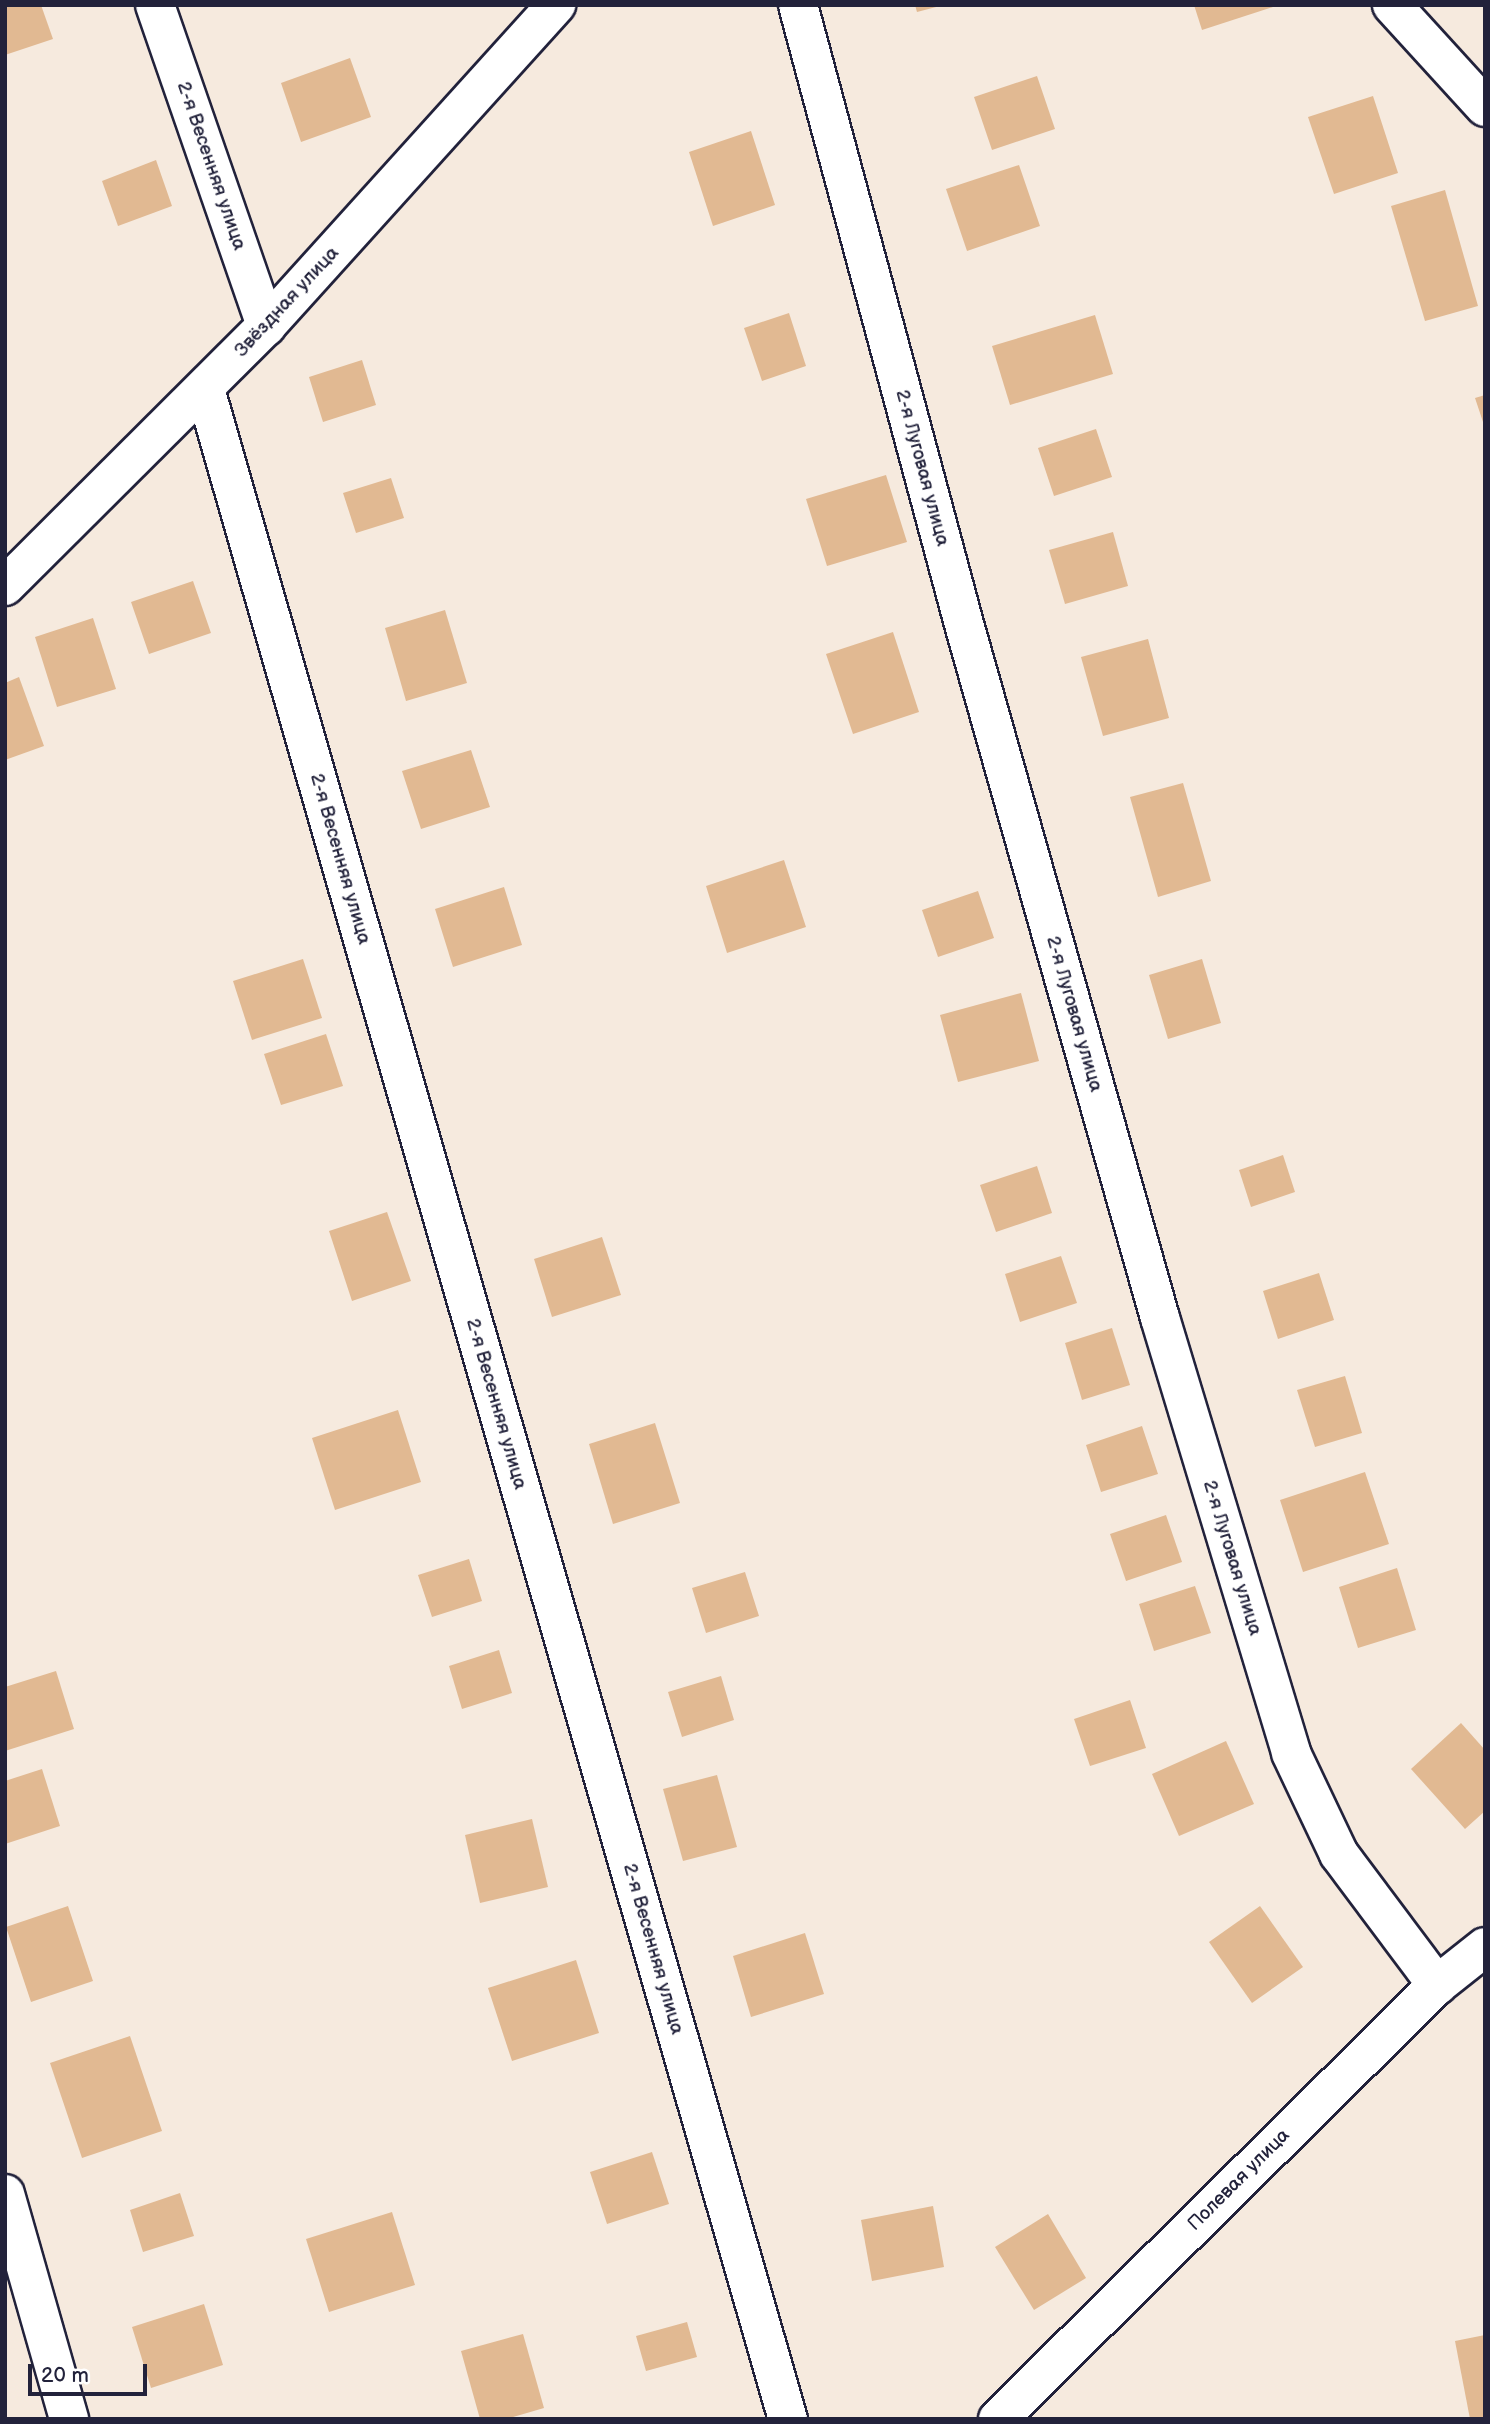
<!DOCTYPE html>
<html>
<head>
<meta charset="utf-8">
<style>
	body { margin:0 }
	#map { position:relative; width:1490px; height:2424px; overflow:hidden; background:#f6eade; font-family:"Balsamiq Sans",sans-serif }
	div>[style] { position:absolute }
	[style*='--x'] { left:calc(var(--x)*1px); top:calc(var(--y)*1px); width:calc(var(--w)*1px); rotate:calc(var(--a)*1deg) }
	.building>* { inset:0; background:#e1b992 }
	.roads { filter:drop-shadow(2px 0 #22223b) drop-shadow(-2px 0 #22223b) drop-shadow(0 2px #22223b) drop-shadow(0 -2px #22223b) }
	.minor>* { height:38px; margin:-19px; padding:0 19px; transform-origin:19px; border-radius:19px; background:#fff }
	span { translate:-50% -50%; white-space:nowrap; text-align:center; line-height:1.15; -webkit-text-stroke:5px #fff; paint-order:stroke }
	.street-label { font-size:19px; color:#22223b }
	.frame { position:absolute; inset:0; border:7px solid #22223b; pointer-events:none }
	.scale { position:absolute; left:28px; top:2364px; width:119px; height:32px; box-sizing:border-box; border:4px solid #22223b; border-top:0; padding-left:9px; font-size:21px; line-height:24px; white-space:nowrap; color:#22223b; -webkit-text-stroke:5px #fff; paint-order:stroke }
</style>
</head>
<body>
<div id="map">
	<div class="building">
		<i style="clip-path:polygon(5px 5px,41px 5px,53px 39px,5px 55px)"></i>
		<i style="clip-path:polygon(915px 5px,940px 5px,940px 6px,917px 12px)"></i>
		<i style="clip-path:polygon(1194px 5px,1276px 5px,1276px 6px,1202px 30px)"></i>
		<i style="clip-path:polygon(350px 58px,371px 117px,301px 142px,281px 83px)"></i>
		<i style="clip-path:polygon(1037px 76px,1055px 129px,992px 150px,974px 97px)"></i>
		<i style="clip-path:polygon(1373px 96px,1398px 173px,1334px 194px,1308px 117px)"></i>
		<i style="clip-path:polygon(751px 131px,775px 205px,713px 226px,689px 152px)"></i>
		<i style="clip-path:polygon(156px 160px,172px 206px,118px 226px,102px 181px)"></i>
		<i style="clip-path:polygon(1019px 165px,1040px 226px,967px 251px,946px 189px)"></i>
		<i style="clip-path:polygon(1445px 190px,1478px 306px,1425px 321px,1391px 206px)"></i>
		<i style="clip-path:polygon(789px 313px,806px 366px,762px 381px,744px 328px)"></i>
		<i style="clip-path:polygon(1095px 315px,1113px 374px,1010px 405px,992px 346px)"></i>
		<i style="clip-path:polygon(362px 360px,376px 405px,323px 422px,309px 377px)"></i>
		<i style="clip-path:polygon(1485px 395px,1485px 424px,1484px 425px,1475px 398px)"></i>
		<i style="clip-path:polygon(1096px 429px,1112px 477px,1054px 496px,1038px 448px)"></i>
		<i style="clip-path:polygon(886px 475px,907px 542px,827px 566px,806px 499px)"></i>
		<i style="clip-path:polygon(391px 478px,404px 518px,356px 533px,343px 493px)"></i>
		<i style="clip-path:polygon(1113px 532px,1128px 586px,1065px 604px,1049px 550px)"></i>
		<i style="clip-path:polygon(193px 581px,211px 633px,149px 654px,131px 602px)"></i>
		<i style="clip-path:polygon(445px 610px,467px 683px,406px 701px,385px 628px)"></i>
		<i style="clip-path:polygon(93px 618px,116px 689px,57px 707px,35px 637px)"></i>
		<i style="clip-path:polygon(893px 632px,919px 712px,853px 734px,826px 654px)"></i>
		<i style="clip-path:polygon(1148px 639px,1169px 718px,1103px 736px,1081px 657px)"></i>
		<i style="clip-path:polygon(19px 677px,44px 746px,5px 760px,5px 683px)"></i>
		<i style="clip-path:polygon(471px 750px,490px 807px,421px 829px,402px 771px)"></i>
		<i style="clip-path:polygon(1183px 783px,1211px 881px,1158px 897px,1130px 797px)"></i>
		<i style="clip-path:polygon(784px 860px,806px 927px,727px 953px,706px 886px)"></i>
		<i style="clip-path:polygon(504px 887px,522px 945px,453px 967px,435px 909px)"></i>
		<i style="clip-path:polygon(978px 891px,994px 938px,938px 957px,922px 910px)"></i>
		<i style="clip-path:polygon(303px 959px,322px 1018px,252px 1040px,233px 981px)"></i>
		<i style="clip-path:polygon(1202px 959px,1221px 1023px,1168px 1039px,1149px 975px)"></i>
		<i style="clip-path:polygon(1021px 993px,1039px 1061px,958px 1082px,940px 1015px)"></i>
		<i style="clip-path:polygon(326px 1034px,343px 1086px,281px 1105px,264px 1054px)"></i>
		<i style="clip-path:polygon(1283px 1155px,1295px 1192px,1251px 1207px,1239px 1170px)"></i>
		<i style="clip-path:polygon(1037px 1166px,1052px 1213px,996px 1232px,980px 1185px)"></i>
		<i style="clip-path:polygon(387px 1212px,411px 1281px,352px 1301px,329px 1231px)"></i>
		<i style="clip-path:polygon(602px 1237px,621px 1295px,552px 1317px,534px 1259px)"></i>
		<i style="clip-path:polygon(1061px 1256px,1077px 1303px,1020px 1322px,1005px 1274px)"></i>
		<i style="clip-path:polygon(1319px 1273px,1334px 1320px,1278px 1339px,1263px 1291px)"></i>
		<i style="clip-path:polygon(1112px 1328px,1130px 1385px,1082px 1400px,1065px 1343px)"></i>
		<i style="clip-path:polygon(1345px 1376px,1362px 1433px,1315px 1447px,1297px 1390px)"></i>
		<i style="clip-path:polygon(398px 1410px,421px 1482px,335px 1510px,312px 1438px)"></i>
		<i style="clip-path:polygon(655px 1423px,680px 1503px,613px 1524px,589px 1444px)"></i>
		<i style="clip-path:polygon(1142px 1426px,1158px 1474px,1101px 1492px,1086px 1445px)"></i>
		<i style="clip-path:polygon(1365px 1472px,1389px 1544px,1303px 1572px,1280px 1500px)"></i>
		<i style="clip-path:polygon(1166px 1515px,1182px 1562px,1126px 1581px,1110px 1534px)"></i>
		<i style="clip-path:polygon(469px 1559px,482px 1601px,432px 1617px,418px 1575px)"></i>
		<i style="clip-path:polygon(1397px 1568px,1416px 1630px,1358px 1648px,1339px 1587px)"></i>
		<i style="clip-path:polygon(745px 1572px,759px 1616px,706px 1633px,692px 1588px)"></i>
		<i style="clip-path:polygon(1195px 1586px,1211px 1633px,1154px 1651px,1139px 1604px)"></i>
		<i style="clip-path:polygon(499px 1650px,512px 1693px,462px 1709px,449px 1666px)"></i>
		<i style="clip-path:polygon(56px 1671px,74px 1729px,5px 1751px,5px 1687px)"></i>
		<i style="clip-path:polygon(721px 1676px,734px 1720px,682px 1737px,668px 1692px)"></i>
		<i style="clip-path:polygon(1130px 1700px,1146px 1748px,1090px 1766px,1074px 1719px)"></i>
		<i style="clip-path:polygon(1461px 1723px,1485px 1750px,1485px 1811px,1465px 1829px,1411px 1769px)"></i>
		<i style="clip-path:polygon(1226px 1741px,1254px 1804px,1179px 1836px,1152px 1774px)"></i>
		<i style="clip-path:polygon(42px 1769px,60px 1826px,5px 1844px,5px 1781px)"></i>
		<i style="clip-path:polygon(717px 1775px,737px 1847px,683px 1861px,663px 1789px)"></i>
		<i style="clip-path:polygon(532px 1819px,548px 1887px,480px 1903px,465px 1835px)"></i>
		<i style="clip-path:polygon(68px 1906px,93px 1981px,31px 2002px,6px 1927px)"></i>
		<i style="clip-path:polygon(1260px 1906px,1303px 1967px,1252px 2003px,1209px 1942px)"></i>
		<i style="clip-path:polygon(805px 1933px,824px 1994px,751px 2017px,733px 1956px)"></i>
		<i style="clip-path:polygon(576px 1960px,599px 2033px,512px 2061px,488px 1988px)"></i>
		<i style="clip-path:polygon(130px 2036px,162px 2131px,82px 2158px,50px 2063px)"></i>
		<i style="clip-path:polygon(652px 2152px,669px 2204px,607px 2224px,590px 2172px)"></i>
		<i style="clip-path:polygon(180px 2193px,194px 2236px,143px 2252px,130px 2210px)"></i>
		<i style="clip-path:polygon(933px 2206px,944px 2267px,872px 2281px,861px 2220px)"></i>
		<i style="clip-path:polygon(392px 2212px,415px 2285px,329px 2312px,306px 2239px)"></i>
		<i style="clip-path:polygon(1048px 2214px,1086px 2278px,1034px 2310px,995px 2247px)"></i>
		<i style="clip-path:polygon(204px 2304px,223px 2365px,151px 2388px,132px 2327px)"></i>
		<i style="clip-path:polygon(687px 2322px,697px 2357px,646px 2371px,636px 2336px)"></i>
		<i style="clip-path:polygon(523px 2334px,544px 2408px,506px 2419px,480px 2419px,461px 2351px)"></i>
		<i style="clip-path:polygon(1485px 2335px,1485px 2419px,1470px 2419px,1455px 2341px)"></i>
	</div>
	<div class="roads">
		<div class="minor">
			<i style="--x:155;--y:5;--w:340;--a:70.9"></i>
			<i style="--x:798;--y:5;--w:641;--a:74.99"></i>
			<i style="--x:964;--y:624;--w:721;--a:74.23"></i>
			<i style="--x:1160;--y:1318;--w:454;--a:73.2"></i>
			<i style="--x:1291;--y:1753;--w:112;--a:64.6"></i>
			<i style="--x:1339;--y:1854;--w:164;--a:53.2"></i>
			<i style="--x:1392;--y:5;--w:138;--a:47.6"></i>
			<i style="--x:205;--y:389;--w:2112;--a:73.98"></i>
			<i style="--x:5;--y:586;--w:368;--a:-44.9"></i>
			<i style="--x:266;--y:326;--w:433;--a:-47.9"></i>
			<i style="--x:5;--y:2194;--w:234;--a:74.1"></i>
			<i style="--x:998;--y:2419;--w:617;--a:-44.67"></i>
			<i style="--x:1437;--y:1985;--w:61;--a:-38.4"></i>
		</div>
	</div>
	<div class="street-label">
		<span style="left:211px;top:166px;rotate:71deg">2-я Весенняя улица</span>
		<span style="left:287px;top:302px;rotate:-47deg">Звёздная улица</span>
		<span style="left:922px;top:468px;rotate:75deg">2-я Луговая улица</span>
		<span style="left:340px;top:859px;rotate:74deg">2-я Весенняя улица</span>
		<span style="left:1074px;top:1014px;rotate:74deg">2-я Луговая улица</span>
		<span style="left:496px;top:1404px;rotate:74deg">2-я Весенняя улица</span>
		<span style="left:1232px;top:1558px;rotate:73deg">2-я Луговая улица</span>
		<span style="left:653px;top:1949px;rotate:74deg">2-я Весенняя улица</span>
		<span style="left:1239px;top:2180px;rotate:-45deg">Полевая улица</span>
	</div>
	<div class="frame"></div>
	<div class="scale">20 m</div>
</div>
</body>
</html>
